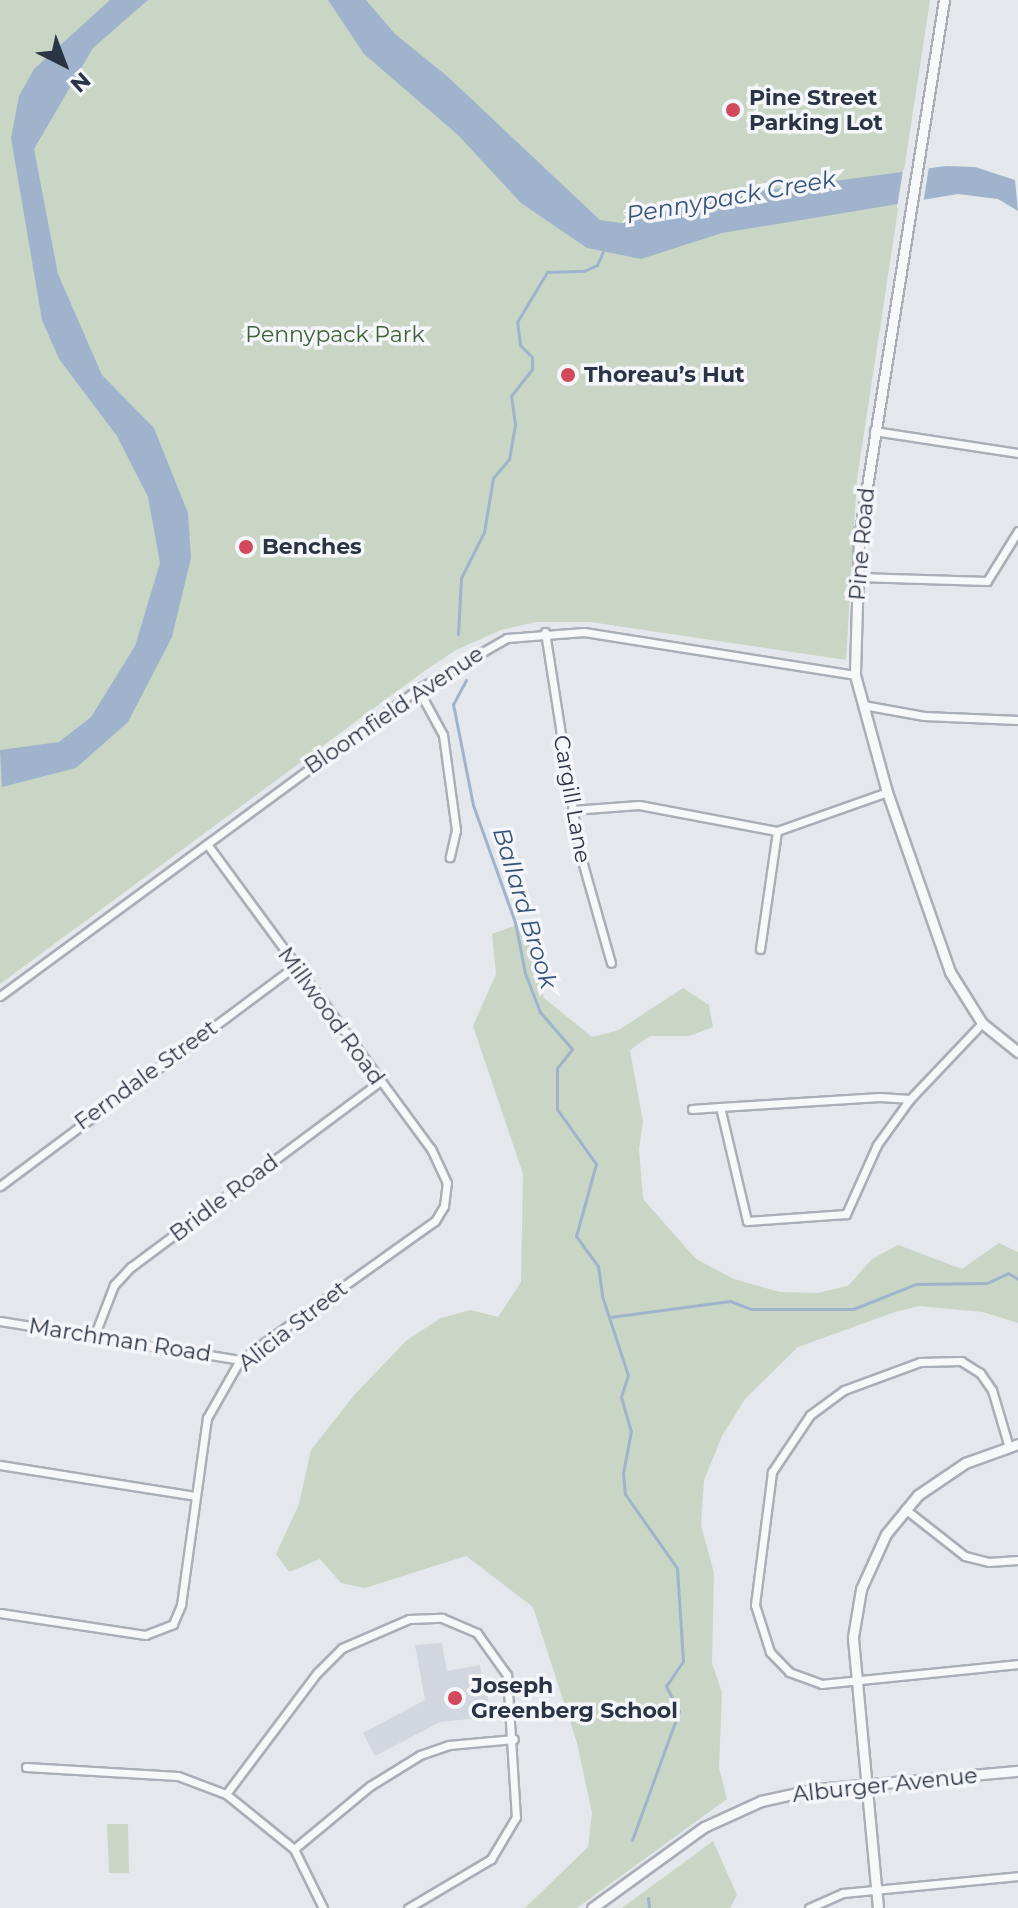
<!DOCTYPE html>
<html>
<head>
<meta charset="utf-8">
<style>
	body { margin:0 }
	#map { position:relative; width:1018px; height:1908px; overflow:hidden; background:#e4e7ec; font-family:Montserrat,sans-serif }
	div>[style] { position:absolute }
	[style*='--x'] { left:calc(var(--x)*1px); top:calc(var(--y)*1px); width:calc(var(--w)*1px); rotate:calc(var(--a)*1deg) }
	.built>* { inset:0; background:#d2d6de }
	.green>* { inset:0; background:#c9d6c5 }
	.water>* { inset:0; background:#9fb4cc }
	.pier>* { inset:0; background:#e4e7ec }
	.stream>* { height:3px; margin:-1.5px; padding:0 1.5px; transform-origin:1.5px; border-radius:1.5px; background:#9fb4cc }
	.roads { filter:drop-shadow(2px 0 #a9aeb7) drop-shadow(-2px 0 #a9aeb7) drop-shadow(0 2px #a9aeb7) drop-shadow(0 -2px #a9aeb7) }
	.minor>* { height:7px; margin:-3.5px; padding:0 3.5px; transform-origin:3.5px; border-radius:3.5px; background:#f7f8fa }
	.tertiary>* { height:9px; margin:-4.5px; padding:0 4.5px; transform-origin:4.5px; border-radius:4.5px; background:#f7f8fa }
	.dots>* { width:22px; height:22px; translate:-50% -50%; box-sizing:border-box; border:4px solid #f4f6f9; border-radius:50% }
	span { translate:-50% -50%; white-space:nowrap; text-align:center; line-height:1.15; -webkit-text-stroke:7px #f4f6f9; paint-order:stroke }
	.poi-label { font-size:22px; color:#2b3445; font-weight:700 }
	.left { translate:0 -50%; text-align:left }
	.park-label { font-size:22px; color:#3f6138 }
	.street-label { font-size:22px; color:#2b3445 }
	.water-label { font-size:24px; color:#34527a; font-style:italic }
	.north { position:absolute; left:24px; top:24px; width:80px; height:80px; -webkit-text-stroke:6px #f4f6f9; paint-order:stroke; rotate:138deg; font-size:22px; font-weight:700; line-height:32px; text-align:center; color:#2b3445 }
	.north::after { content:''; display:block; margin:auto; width:28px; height:36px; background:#2b3445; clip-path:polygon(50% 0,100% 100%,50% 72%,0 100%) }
</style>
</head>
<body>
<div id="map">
	<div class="built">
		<i style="clip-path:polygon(442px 1643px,447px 1671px,480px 1665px,483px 1686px,487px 1686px,489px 1717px,440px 1722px,375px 1756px,363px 1733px,425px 1700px,415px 1645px)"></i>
	</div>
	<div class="green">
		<i style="clip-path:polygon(0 0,930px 0,857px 479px,846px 660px,590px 622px,536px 622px,501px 630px,456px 650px,423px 672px,0 984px)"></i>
		<i style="clip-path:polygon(525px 922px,544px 998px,592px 1037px,619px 1030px,683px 988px,709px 1005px,713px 1027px,689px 1036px,650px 1036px,630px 1050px,643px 1122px,639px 1149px,643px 1199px,696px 1259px,734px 1279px,780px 1292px,817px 1293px,848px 1286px,872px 1259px,898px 1245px,962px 1269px,999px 1243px,1018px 1252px,1018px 1323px,983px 1312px,919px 1306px,895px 1312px,798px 1347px,745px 1399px,722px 1436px,704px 1480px,701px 1525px,714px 1573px,712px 1663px,722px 1693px,719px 1768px,727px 1799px,577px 1908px,525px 1908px,588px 1847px,592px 1813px,577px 1743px,533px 1607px,466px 1556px,365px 1588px,341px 1583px,320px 1559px,289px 1572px,276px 1554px,299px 1504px,311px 1450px,355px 1394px,407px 1340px,441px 1318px,471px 1310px,498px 1317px,521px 1282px,523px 1174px,473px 1026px,496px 974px,492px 934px)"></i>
		<i style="clip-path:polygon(107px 1824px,128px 1824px,129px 1873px,109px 1873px)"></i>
		<i style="clip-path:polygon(713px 1841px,737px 1895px,730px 1908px,622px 1908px)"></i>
	</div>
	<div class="water">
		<i style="clip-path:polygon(110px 0,148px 0,93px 48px,34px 149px,58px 274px,102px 375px,154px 428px,188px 513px,191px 558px,172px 637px,128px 722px,76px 768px,2px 787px,0 750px,59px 742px,91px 717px,135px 646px,160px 563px,148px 497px,117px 436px,59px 359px,42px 320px,11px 138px,19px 96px,34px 69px)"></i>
		<i style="clip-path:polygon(328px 0,366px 0,395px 34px,447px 76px,600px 220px,621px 223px,724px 196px,946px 166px,975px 167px,1015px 180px,1018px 211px,998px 199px,958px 194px,722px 233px,641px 259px,587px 248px,521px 203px,458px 135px,364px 54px)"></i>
	</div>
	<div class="pier">
		<i style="clip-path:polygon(929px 167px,923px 204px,897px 208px,903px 170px)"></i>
	</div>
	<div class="stream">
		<i style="--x:458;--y:634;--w:56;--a:-86.9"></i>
		<i style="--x:461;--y:578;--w:51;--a:-63.4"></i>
		<i style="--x:484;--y:532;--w:55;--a:-80.5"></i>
		<i style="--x:493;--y:478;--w:25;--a:-50"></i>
		<i style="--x:509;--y:459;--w:36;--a:-80"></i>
		<i style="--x:515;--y:424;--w:28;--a:-98"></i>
		<i style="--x:511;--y:396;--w:34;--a:-52"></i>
		<i style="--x:532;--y:369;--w:12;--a:-90"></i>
		<i style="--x:532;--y:357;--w:17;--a:-135"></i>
		<i style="--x:520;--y:345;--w:23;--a:-97"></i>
		<i style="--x:517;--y:322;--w:58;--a:-59"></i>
		<i style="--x:547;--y:272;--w:37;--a:-2"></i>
		<i style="--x:584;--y:271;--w:14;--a:-25"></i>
		<i style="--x:597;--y:265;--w:17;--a:-66"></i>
		<i style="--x:466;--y:680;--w:27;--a:118"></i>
		<i style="--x:453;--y:704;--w:103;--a:78.8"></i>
		<i style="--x:473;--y:805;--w:124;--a:70.3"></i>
		<i style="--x:515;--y:922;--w:52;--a:78.9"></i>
		<i style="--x:525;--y:973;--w:42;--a:69"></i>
		<i style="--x:540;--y:1012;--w:49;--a:49.1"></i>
		<i style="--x:572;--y:1049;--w:24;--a:128"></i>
		<i style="--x:557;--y:1068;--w:41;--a:90"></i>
		<i style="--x:557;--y:1109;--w:67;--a:54.7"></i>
		<i style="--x:596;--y:1164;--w:75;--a:105.5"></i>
		<i style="--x:576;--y:1236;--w:37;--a:54"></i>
		<i style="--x:598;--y:1266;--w:30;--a:82"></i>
		<i style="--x:602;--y:1296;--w:83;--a:71.8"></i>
		<i style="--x:628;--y:1375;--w:23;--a:108"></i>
		<i style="--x:621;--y:1397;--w:35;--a:74"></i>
		<i style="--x:631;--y:1431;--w:43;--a:100.8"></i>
		<i style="--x:623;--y:1473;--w:21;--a:85"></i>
		<i style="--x:625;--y:1494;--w:90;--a:54.9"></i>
		<i style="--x:677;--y:1568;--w:93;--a:86.3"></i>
		<i style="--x:683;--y:1661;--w:30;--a:124"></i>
		<i style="--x:666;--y:1686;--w:28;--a:63"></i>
		<i style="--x:679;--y:1711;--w:137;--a:110"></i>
		<i style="--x:610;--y:1317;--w:121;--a:-7.6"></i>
		<i style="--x:730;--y:1301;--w:22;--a:21"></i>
		<i style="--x:751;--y:1309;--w:102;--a:0"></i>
		<i style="--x:853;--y:1309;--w:68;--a:-21.6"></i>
		<i style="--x:916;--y:1284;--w:71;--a:-0.8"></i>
		<i style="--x:987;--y:1283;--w:23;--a:-25"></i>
		<i style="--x:1008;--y:1273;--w:12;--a:31"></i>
		<i style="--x:648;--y:1898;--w:10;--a:84"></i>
	</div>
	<div class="roads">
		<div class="minor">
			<i style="--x:874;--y:431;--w:146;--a:8.7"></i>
			<i style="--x:858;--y:577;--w:129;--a:1.8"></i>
			<i style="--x:987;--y:581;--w:59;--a:-58.2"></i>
			<i style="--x:545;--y:632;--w:221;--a:81.1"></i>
			<i style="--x:579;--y:850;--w:117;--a:74.2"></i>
			<i style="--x:418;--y:689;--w:52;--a:61.5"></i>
			<i style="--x:443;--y:735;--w:96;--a:82.2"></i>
			<i style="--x:456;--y:830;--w:28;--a:103"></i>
			<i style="--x:863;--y:705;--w:62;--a:10.2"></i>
			<i style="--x:924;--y:716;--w:94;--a:2.4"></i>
			<i style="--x:572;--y:810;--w:67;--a:-4.3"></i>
			<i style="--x:639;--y:805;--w:140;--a:10.7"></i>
			<i style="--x:777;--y:831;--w:117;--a:-19.5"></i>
			<i style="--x:760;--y:949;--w:119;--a:-81.8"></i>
			<i style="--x:0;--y:996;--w:519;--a:-36.3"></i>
			<i style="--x:418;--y:689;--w:103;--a:-29.8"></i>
			<i style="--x:507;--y:638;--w:77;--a:-4.5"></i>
			<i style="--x:584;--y:632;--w:274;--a:9"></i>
			<i style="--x:880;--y:1097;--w:30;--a:4"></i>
			<i style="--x:910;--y:1099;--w:57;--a:125.7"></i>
			<i style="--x:877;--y:1145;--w:76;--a:114.2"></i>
			<i style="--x:846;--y:1214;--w:99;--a:176"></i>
			<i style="--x:747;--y:1221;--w:117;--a:-103.3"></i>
			<i style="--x:720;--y:1107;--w:160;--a:-3.6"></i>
			<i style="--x:910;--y:1099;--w:105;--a:-46.5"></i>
			<i style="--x:692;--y:1109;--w:28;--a:-4"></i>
			<i style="--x:0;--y:1186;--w:368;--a:-36.7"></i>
			<i style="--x:0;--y:1321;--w:243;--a:9.2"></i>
			<i style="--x:95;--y:1334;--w:53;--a:-68.8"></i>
			<i style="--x:114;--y:1285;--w:25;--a:-47"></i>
			<i style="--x:131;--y:1267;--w:309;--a:-36.7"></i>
			<i style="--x:1008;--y:1444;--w:56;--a:-106.5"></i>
			<i style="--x:992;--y:1390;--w:21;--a:-125"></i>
			<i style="--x:980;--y:1373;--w:22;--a:-148"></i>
			<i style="--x:961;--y:1361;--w:41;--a:178.6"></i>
			<i style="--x:920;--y:1362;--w:81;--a:159.8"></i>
			<i style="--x:844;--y:1390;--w:42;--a:143.7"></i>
			<i style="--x:810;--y:1415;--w:69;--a:123.7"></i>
			<i style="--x:772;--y:1472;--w:134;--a:97.3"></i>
			<i style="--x:755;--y:1605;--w:49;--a:72.3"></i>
			<i style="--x:770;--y:1652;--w:28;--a:46"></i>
			<i style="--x:789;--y:1672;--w:35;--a:20"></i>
			<i style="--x:822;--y:1684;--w:197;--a:-5.8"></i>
			<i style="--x:0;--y:1465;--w:197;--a:9"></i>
			<i style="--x:905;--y:1509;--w:76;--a:38.1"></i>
			<i style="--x:965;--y:1556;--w:25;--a:14"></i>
			<i style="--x:989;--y:1562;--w:29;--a:-4"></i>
			<i style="--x:0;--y:1613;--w:147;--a:8.6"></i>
			<i style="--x:145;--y:1635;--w:30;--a:-21"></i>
			<i style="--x:173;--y:1624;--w:21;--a:-67"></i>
			<i style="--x:181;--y:1605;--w:189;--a:-82.1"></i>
			<i style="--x:207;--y:1418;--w:67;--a:-60.4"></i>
			<i style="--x:240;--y:1360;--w:239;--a:-35.5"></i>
			<i style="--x:435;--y:1221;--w:17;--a:-59"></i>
			<i style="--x:444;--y:1206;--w:23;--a:-83"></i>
			<i style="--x:447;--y:1183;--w:38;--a:-115"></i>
			<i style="--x:431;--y:1149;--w:378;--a:-126.3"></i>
			<i style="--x:26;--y:1767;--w:152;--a:3.4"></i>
			<i style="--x:178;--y:1776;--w:51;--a:20.6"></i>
			<i style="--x:226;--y:1794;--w:87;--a:39"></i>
			<i style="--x:294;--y:1849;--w:66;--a:63.8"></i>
			<i style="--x:226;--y:1794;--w:151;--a:-53.1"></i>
			<i style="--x:317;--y:1673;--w:35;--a:-45"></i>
			<i style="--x:342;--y:1648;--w:73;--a:-23.4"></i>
			<i style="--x:409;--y:1619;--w:33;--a:-2"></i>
			<i style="--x:442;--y:1618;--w:38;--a:23"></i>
			<i style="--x:477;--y:1633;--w:52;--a:54.5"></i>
			<i style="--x:507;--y:1675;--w:142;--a:86.4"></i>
			<i style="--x:516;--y:1817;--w:49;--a:120.8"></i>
			<i style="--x:491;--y:1859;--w:96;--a:149.4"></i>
			<i style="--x:294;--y:1849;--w:99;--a:-39.7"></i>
			<i style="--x:370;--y:1786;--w:59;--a:-31.8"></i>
			<i style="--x:420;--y:1755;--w:31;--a:-19"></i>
			<i style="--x:449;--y:1745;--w:65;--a:-5.3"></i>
			<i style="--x:809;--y:1908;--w:37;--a:-24"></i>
			<i style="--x:843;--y:1893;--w:176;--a:-5.5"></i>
		</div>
		<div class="tertiary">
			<i style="--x:944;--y:0;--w:544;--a:98.99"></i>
			<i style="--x:859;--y:537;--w:138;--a:91.7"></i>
			<i style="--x:855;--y:675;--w:121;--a:74.7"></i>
			<i style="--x:887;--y:792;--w:191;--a:70.7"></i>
			<i style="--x:950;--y:972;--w:60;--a:57.9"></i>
			<i style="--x:982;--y:1023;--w:46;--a:38.9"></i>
			<i style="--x:592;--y:1908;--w:138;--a:-35.9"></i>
			<i style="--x:704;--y:1827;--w:63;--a:-24.5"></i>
			<i style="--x:761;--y:1801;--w:55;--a:-12.5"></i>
			<i style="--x:815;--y:1789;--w:204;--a:-5.1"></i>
			<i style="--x:878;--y:1908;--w:272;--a:-95.3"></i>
			<i style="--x:853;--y:1637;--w:49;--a:-80.5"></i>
			<i style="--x:861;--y:1589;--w:60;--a:-65.6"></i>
			<i style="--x:886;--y:1534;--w:50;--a:-50.6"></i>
			<i style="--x:918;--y:1495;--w:57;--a:-34.2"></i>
			<i style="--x:965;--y:1463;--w:56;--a:-19.7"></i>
		</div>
	</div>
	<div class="dots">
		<i style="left:733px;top:110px;background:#d1495b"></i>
		<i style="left:568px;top:375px;background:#d1495b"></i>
		<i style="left:246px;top:547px;background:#d1495b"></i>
		<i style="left:455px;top:1698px;background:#d1495b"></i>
	</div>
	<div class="poi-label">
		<span class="left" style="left:749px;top:110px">Pine Street<br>Parking Lot</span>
		<span class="left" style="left:584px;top:375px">Thoreau’s Hut</span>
		<span class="left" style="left:262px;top:547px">Benches</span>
		<span class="left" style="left:471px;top:1698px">Joseph<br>Greenberg School</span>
	</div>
	<div class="park-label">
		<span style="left:335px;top:335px">Pennypack Park</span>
	</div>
	<div class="street-label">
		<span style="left:862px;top:544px;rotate:-85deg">Pine Road</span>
		<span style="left:394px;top:710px;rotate:-34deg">Bloomfield Avenue</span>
		<span style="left:572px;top:799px;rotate:80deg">Cargill Lane</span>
		<span style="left:331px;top:1016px;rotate:54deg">Millwood Road</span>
		<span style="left:146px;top:1075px;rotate:-36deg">Ferndale Street</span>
		<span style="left:224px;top:1198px;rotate:-37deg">Bridle Road</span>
		<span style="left:293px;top:1326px;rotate:-38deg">Alicia Street</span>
		<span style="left:120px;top:1340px;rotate:9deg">Marchman Road</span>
		<span style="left:885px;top:1785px;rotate:-6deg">Alburger Avenue</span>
	</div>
	<div class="water-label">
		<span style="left:731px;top:197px;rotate:-10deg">Pennypack Creek</span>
		<span style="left:525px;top:908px;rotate:73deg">Ballard Brook</span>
	</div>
	<div class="north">N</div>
</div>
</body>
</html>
